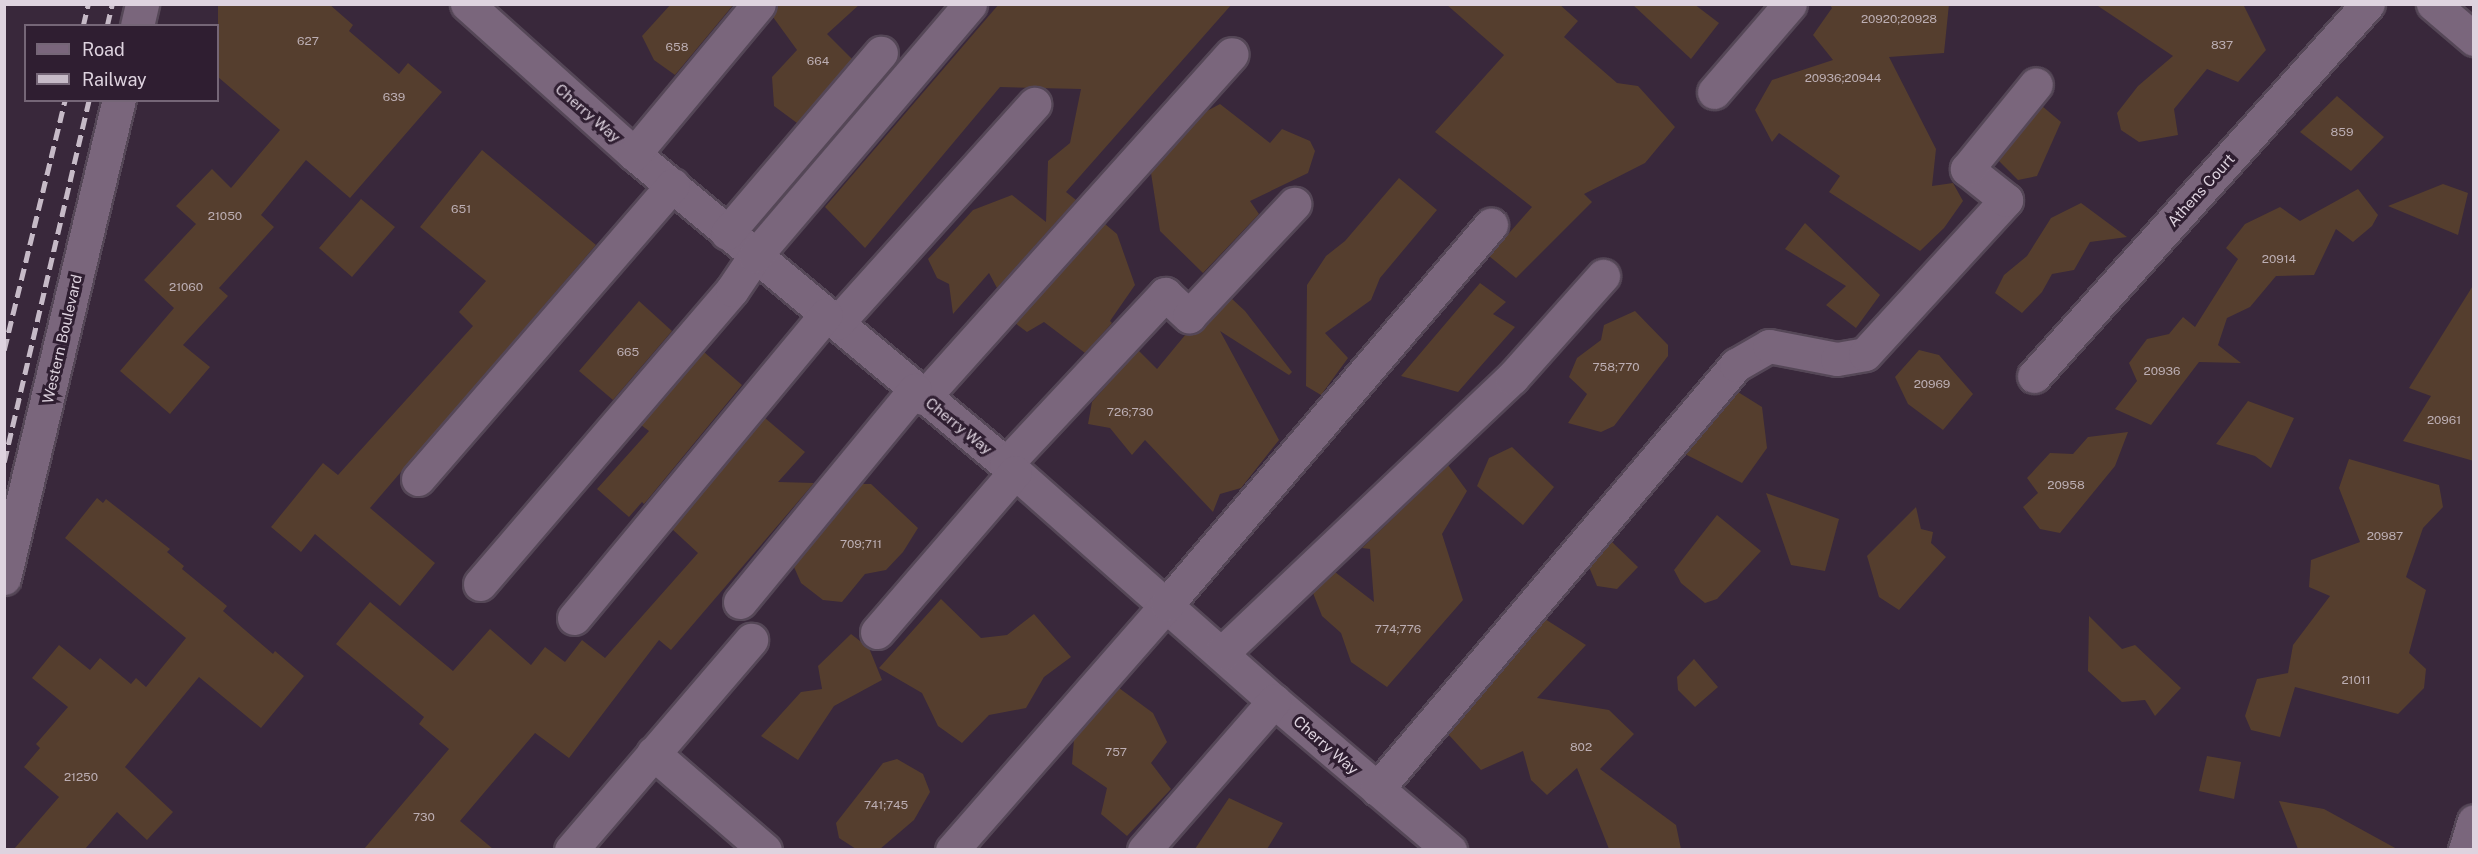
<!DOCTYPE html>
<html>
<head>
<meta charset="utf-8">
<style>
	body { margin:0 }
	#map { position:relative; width:2478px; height:854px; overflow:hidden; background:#39283b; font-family:"Public Sans",sans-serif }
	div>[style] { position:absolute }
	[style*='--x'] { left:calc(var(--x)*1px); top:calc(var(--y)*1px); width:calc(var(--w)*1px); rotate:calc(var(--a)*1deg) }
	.building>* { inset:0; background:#553e2e }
	.roads { filter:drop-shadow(2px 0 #554757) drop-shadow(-2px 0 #554757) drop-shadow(0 2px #554757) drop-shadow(0 -2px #554757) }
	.minor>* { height:33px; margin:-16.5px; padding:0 16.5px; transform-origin:16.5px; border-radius:16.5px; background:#7a667c }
	.rail>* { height:4.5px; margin-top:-2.25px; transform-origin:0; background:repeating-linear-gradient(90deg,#c6bac7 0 12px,transparent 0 18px) }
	span { translate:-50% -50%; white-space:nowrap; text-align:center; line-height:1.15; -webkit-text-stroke:6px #2f1e31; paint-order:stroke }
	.number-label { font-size:12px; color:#bcaeb3 }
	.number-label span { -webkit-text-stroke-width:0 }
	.street-label { font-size:15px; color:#ded3df }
	.frame { position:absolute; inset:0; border:6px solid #ded3df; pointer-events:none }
	.legend { position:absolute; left:24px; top:24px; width:195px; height:78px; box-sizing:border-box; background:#2f1e31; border:2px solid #756677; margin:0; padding:8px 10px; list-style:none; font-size:18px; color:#ded3df }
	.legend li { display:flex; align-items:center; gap:12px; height:30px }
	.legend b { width:30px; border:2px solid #756677 }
</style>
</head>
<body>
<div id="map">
	<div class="building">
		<i style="clip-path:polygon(218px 4px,329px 4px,353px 25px,349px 31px,399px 74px,408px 63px,442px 92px,350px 198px,306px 160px,261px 215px,274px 227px,219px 288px,228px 296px,183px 345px,210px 367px,170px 414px,120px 371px,174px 308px,144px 280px,196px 224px,176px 206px,212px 169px,231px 188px,280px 130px,218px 77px)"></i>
		<i style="clip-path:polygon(671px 4px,734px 4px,675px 75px,654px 60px,642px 36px)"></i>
		<i style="clip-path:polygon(777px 4px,860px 4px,827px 34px,852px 59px,797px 123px,774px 106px,772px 77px,797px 50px,773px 17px)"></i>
		<i style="clip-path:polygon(999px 4px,1232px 4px,1066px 192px,1076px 200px,997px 288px,989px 273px,953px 314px,949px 284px,937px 278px,928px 259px,973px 210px,1012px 195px,1046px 222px,1048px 161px,1070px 143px,1081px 89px,1000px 87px,865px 248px,825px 207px)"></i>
		<i style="clip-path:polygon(1446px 4px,1559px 4px,1578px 21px,1564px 37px,1617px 83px,1638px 86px,1675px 127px,1645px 163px,1584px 194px,1592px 202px,1516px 278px,1489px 256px,1532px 207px,1435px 132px,1504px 55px)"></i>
		<i style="clip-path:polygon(1632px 4px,1694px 4px,1719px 23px,1691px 59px)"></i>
		<i style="clip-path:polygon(1829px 4px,1949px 4px,1944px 53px,1889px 57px,1936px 149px,1932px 186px,1953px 183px,1963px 201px,1944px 228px,1920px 251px,1829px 192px,1840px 176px,1779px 133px,1772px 142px,1755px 110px,1772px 80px,1833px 60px,1813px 35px,1832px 8px)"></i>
		<i style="clip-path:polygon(2095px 4px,2243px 4px,2266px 50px,2238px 82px,2207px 69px,2174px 109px,2178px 135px,2139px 142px,2121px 130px,2117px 113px,2138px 86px,2173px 56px)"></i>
		<i style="clip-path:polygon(2337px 96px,2384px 137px,2351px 171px,2300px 132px)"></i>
		<i style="clip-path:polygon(1220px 104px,1270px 143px,1282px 129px,1310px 141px,1315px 151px,1308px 173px,1250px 201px,1259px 214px,1203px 273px,1160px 231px,1151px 173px,1205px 112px)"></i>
		<i style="clip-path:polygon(2042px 106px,2061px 122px,2037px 176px,2018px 180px,1998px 160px)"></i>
		<i style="clip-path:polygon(482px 150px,596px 245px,370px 508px,435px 563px,400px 606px,315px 534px,301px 552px,271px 527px,323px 463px,338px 475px,473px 326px,459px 312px,486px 281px,420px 227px)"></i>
		<i style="clip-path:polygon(1399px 178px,1437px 210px,1380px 278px,1371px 300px,1325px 333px,1348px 358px,1321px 395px,1306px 386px,1307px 285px,1326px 256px,1345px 241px)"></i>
		<i style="clip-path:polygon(2443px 184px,2468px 193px,2458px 235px,2388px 206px)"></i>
		<i style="clip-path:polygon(2358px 189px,2378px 215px,2372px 226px,2353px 242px,2336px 229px,2314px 275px,2276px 276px,2250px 307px,2227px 318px,2218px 345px,2241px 363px,2199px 362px,2151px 425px,2115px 409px,2137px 381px,2129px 363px,2147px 339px,2169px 334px,2183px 317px,2195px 327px,2238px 259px,2226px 248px,2245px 224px,2280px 207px,2300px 221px)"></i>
		<i style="clip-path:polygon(361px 199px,395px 227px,352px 277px,319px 248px)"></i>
		<i style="clip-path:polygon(2081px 203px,2127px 237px,2090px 242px,2074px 270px,2052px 274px,2042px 292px,2022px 313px,1995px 293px,2004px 275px,2027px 256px,2051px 218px)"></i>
		<i style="clip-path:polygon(1805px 223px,1880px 295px,1856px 328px,1826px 305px,1846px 286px,1785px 249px)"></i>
		<i style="clip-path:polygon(1105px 224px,1117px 234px,1135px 285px,1110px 321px,1112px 323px,1085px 353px,1044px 322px,1027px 332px,1015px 323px)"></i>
		<i style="clip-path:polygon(1480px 283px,1506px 302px,1493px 314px,1515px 327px,1458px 392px,1401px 376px)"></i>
		<i style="clip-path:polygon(2474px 284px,2474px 461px,2403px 441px,2431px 396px,2409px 388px)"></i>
		<i style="clip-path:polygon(1231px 298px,1245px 311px,1292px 372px,1289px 375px,1220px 331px,1279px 440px,1241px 488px,1220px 494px,1213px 512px,1145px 440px,1132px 455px,1110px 428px,1088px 424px,1092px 402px,1138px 350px,1157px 369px,1186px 334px,1195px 334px,1202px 329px)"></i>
		<i style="clip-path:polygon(639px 301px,672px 331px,613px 400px,579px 371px)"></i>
		<i style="clip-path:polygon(1635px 311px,1668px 345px,1668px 356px,1614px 426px,1601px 432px,1568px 423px,1587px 394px,1569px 377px,1577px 358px,1601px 340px,1604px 325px)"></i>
		<i style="clip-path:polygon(1919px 350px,1939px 355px,1973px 394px,1943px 430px,1908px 404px,1895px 377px)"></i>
		<i style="clip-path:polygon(704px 352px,742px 385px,644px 504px,642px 502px,629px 517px,597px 489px,649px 431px,641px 425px)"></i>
		<i style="clip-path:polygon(1738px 392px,1762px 407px,1767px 448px,1742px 483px,1685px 454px)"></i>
		<i style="clip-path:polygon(2248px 401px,2294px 418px,2271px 468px,2255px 456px,2216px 444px)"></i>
		<i style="clip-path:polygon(765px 418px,805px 452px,778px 482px,814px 483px,671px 650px,659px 640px,569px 758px,535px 733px,460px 821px,493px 849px,364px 849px,449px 749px,419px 724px,424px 717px,336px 644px,370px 602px,453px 671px,490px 629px,531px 665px,545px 647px,565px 662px,582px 640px,605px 658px,698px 553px,672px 529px)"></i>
		<i style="clip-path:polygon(2128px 432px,2115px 466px,2060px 533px,2040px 529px,2023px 507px,2038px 493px,2027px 478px,2050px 453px,2073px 454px,2088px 437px)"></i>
		<i style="clip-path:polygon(1512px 447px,1554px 487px,1523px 525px,1477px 486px,1489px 458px)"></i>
		<i style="clip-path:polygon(2349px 459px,2439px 485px,2443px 507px,2423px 528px,2406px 577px,2426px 590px,2409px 653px,2426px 669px,2424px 688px,2398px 714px,2295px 687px,2280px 737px,2251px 730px,2245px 716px,2257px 679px,2288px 673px,2293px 645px,2330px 596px,2309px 587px,2311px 560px,2360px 542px,2339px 488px)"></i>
		<i style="clip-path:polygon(1448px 465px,1467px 491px,1442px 534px,1463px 600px,1387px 687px,1351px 662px,1341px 633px,1322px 616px,1313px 593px,1335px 572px,1374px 602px,1370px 549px,1362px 548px)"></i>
		<i style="clip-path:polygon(862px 484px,871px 484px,918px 528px,903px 552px,886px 570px,865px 574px,842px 602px,823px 600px,801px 583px,794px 567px)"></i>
		<i style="clip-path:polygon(1766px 493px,1839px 519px,1825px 571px,1791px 565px)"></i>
		<i style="clip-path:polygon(97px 498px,103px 503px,106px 499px,170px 549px,167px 552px,184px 566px,182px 569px,227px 606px,223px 611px,273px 654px,275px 651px,304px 676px,261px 728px,199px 677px,125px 767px,173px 812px,147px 840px,117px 812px,85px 849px,14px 849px,59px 797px,24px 767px,40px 748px,36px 744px,68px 707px,32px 678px,59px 645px,90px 670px,100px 658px,131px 684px,136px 678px,146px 687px,186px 638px,65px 538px)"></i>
		<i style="clip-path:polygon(1916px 507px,1921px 529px,1933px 532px,1931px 543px,1946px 557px,1899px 610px,1879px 597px,1867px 556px)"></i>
		<i style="clip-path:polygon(1717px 515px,1761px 551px,1717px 599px,1705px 603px,1681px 583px,1674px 570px)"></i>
		<i style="clip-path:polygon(1611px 541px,1638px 567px,1617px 589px,1597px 586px,1589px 567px)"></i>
		<i style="clip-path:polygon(941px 599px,981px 638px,1007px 635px,1034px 614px,1071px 657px,1044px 677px,1026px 708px,989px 715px,962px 743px,938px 726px,922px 693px,879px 668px)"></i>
		<i style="clip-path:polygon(2089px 616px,2122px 649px,2135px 645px,2181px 688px,2155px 716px,2145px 700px,2122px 702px,2088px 671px)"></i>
		<i style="clip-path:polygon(1545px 619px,1586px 645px,1537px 698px,1609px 710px,1634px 734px,1600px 769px,1676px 825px,1681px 849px,1609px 849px,1577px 768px,1547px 795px,1531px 780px,1523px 751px,1481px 770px,1448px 734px)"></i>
		<i style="clip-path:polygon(851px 634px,869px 648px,882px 680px,834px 706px,798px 760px,761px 736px,801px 692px,822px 689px,818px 666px)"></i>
		<i style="clip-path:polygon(1694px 659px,1718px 687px,1695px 707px,1678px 690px,1677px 677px)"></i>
		<i style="clip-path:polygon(1119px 688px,1153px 713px,1167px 742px,1151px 763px,1171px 789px,1127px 836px,1101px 814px,1107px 788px,1072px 764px,1074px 739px)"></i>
		<i style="clip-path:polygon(2207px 756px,2241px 762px,2234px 799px,2199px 791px)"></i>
		<i style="clip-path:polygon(897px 759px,923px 774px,930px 792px,914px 820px,880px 849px,856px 849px,839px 838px,836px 823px,883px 763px)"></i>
		<i style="clip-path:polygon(1229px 798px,1283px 823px,1267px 849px,1195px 849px)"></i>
		<i style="clip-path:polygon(2279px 801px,2324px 809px,2397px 849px,2298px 849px)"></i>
	</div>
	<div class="roads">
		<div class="minor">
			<i style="--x:467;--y:4;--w:224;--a:41.9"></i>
			<i style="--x:634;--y:154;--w:484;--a:39.8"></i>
			<i style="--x:1006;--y:464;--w:358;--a:41.5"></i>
			<i style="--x:1274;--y:701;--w:231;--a:40.3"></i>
			<i style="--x:2433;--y:4;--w:54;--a:40.5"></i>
			<i style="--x:137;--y:26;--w:23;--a:-77"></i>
			<i style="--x:1714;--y:92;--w:116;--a:-49.2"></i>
			<i style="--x:634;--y:154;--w:195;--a:-50.2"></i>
			<i style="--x:727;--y:233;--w:237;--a:-49.5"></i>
			<i style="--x:837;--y:323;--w:295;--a:-48"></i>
			<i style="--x:2034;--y:376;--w:500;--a:-48.1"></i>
			<i style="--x:923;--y:398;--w:462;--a:-48.1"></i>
			<i style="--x:1006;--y:464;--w:233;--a:-46.9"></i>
			<i style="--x:1165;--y:294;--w:33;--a:43"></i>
			<i style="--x:1189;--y:316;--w:154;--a:-46.8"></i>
			<i style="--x:418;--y:479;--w:389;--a:-49.1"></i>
			<i style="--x:4;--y:578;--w:492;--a:-76.5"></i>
			<i style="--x:480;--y:584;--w:387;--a:-49.4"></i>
			<i style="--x:732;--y:290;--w:41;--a:-55.9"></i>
			<i style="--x:755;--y:256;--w:331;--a:-49.5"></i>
			<i style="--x:740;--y:602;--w:275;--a:-50.5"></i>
			<i style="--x:574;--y:618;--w:394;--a:-50.3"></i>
			<i style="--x:877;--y:632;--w:211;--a:-49.2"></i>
			<i style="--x:1222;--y:653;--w:400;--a:-43.5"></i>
			<i style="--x:1512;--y:378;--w:137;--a:-48.3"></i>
			<i style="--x:653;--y:753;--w:148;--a:40.9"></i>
			<i style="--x:1377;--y:789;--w:556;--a:-49.75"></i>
			<i style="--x:1736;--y:365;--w:38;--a:-30"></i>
			<i style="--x:1769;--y:346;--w:69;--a:10.8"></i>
			<i style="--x:1837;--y:359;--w:28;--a:-10"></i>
			<i style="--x:1865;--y:354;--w:209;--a:-47.5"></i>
			<i style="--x:2006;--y:200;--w:50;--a:-141.5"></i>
			<i style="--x:1967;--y:169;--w:109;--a:-50.9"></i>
			<i style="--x:571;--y:850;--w:277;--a:-49.4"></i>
			<i style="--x:952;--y:850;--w:327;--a:-48.8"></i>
			<i style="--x:1167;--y:604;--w:499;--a:-49.5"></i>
			<i style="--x:1144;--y:850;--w:198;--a:-48.9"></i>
			<i style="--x:2465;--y:850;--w:30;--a:-73"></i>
		</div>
	</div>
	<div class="rail">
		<i style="--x:83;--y:26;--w:23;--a:-77"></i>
		<i style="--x:107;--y:26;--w:23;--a:-77"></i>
		<i style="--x:4;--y:350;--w:257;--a:-76.3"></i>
		<i style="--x:4;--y:462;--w:372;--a:-76.8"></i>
	</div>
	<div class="number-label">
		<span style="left:1899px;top:20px">20920;20928</span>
		<span style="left:308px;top:42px">627</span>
		<span style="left:2222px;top:46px">837</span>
		<span style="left:677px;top:48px">658</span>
		<span style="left:818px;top:62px">664</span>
		<span style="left:1843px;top:79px">20936;20944</span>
		<span style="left:394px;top:98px">639</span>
		<span style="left:2342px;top:133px">859</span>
		<span style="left:461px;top:210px">651</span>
		<span style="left:225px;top:217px">21050</span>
		<span style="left:2279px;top:260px">20914</span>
		<span style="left:186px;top:288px">21060</span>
		<span style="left:628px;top:353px">665</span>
		<span style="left:1616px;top:368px">758;770</span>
		<span style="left:2162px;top:372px">20936</span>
		<span style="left:1932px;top:385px">20969</span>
		<span style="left:1130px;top:413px">726;730</span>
		<span style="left:2444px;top:421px">20961</span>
		<span style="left:2066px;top:486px">20958</span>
		<span style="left:2385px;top:537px">20987</span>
		<span style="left:861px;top:545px">709;711</span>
		<span style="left:1398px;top:630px">774;776</span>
		<span style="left:2356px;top:681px">21011</span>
		<span style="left:1581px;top:748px">802</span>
		<span style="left:1116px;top:753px">757</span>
		<span style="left:81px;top:778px">21250</span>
		<span style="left:886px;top:806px">741;745</span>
		<span style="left:424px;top:818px">730</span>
	</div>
	<div class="street-label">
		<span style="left:588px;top:113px;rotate:41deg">Cherry Way</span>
		<span style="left:2201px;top:190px;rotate:-48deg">Athens Court</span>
		<span style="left:62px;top:339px;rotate:-77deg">Western Boulevard</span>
		<span style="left:959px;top:426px;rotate:39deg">Cherry Way</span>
		<span style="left:1326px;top:745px;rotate:41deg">Cherry Way</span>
	</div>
	<div class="frame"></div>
	<ul class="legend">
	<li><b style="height:8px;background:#7a667c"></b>Road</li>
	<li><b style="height:8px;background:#c6bac7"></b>Railway</li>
	</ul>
</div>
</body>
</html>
